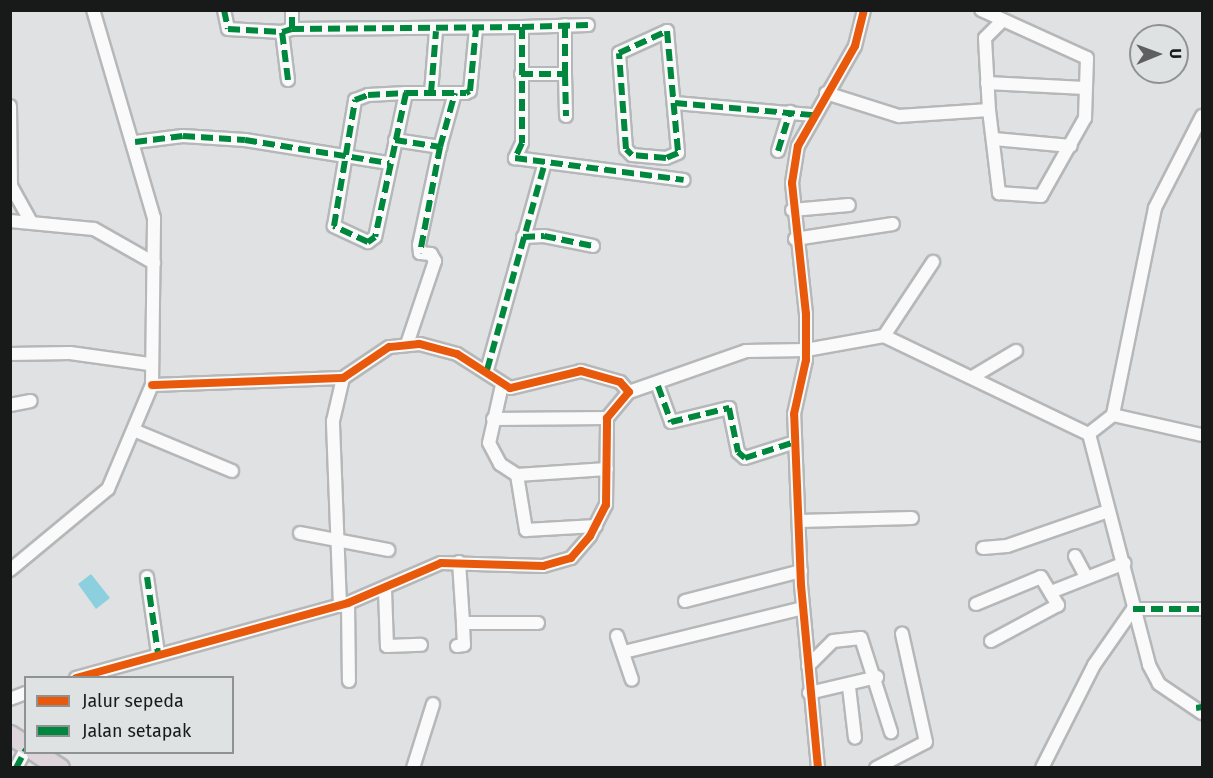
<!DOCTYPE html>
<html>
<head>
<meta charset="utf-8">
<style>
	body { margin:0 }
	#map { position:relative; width:1213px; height:778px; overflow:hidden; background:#dfe1e2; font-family:"Fira Sans",sans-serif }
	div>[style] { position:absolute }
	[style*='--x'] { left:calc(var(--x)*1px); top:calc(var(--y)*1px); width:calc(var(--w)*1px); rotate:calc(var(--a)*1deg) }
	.water>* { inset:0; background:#8cd0e0 }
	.roads { filter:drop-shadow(2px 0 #b5b7b8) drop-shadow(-2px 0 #b5b7b8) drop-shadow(0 2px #b5b7b8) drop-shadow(0 -2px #b5b7b8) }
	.minor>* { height:12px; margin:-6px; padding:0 6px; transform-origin:6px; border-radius:6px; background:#fafafb }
	.highway>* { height:18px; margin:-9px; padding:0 9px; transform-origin:9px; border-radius:9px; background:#ded4db }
	.quiet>* { height:6px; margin-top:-3px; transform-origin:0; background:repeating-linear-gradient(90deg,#00873e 0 12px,transparent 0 18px) }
	.cycleway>* { height:8px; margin:-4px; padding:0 4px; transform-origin:4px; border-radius:4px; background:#e8590c }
	span { translate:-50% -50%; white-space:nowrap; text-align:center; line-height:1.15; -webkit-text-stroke:6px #dee2e3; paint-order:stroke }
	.frame { position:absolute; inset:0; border:12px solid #181919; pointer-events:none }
	.legend { position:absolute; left:24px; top:676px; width:210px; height:78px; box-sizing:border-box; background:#dee2e3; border:2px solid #8f9292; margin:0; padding:8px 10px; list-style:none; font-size:18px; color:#181919 }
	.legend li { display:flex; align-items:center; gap:12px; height:30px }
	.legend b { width:30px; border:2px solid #8f9292 }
	.north { position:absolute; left:1129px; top:24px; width:60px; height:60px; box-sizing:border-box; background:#dee2e3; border:2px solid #8f9292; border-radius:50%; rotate:89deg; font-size:16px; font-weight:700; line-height:24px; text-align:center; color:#181919 }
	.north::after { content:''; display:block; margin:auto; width:21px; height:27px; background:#5e5f5f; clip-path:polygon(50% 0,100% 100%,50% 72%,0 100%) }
</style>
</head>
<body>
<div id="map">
	<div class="water">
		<i style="clip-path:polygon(91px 574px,110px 598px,96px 609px,78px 584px)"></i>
	</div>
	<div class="roads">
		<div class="minor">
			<i style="--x:224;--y:10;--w:19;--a:78"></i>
			<i style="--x:228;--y:29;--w:54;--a:3.2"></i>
			<i style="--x:522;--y:27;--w:66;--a:-1.7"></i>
			<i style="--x:292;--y:29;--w:230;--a:-0.5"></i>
			<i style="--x:522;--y:27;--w:116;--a:90"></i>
			<i style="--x:522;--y:143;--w:17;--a:115"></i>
			<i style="--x:515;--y:158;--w:170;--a:7.4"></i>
			<i style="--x:667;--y:31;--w:122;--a:84.8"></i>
			<i style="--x:678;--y:153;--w:13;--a:157"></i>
			<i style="--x:666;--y:158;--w:34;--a:-175"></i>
			<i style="--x:632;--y:155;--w:8;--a:-135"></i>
			<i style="--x:626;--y:149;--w:96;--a:-94.2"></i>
			<i style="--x:619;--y:53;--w:53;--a:-24.6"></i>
			<i style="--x:521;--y:74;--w:44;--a:0"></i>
			<i style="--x:565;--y:74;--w:49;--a:-90"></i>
			<i style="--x:565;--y:74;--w:42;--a:88.6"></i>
			<i style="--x:288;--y:80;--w:48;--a:-97.1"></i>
			<i style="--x:282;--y:32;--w:10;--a:-17"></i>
			<i style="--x:292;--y:29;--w:19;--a:-90"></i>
			<i style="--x:987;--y:83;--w:98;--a:2.9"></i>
			<i style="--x:406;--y:93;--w:147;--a:102.1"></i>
			<i style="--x:375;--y:237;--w:9;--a:144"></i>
			<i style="--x:368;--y:242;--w:38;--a:-155"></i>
			<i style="--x:334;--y:226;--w:128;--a:-80.5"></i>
			<i style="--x:355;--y:100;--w:14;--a:-21"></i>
			<i style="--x:368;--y:95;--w:38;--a:-3"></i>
			<i style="--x:406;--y:93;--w:60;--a:0"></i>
			<i style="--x:466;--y:93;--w:4;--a:-27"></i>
			<i style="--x:470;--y:91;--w:62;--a:-84.5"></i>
			<i style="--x:431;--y:93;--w:62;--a:-85.4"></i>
			<i style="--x:826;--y:93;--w:77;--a:17.5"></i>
			<i style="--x:899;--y:116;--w:90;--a:-3.8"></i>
			<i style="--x:989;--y:110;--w:84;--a:83.1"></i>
			<i style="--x:999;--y:193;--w:42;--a:4.1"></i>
			<i style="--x:1041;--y:196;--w:90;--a:-60.6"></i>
			<i style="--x:1085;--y:118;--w:60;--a:-88.1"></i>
			<i style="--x:1087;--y:58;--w:116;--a:-155.6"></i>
			<i style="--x:675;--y:103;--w:139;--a:5"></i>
			<i style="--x:10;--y:106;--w:80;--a:89.3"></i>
			<i style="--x:11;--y:186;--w:41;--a:60.9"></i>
			<i style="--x:989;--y:110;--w:72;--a:-93.2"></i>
			<i style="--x:985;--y:38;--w:23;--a:-45"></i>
			<i style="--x:1202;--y:116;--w:103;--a:117.1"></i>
			<i style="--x:1155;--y:208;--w:211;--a:101.5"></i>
			<i style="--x:1113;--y:415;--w:31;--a:142"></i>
			<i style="--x:1089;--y:434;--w:239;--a:75.4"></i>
			<i style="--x:1149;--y:665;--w:21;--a:62"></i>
			<i style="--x:1159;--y:684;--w:52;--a:34"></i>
			<i style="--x:994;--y:139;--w:77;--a:5.2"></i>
			<i style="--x:395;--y:140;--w:46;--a:8.8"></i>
			<i style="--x:440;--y:147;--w:100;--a:102.1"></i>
			<i style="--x:419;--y:245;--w:8;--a:83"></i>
			<i style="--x:420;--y:253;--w:11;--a:5"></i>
			<i style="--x:431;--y:254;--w:8;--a:60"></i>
			<i style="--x:435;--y:261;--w:88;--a:108.6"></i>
			<i style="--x:135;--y:142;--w:48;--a:-7.1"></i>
			<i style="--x:183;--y:136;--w:62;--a:3.7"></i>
			<i style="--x:245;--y:140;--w:146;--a:9.1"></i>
			<i style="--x:440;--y:147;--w:56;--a:-74.5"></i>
			<i style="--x:778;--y:151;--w:41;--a:-72.9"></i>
			<i style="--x:792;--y:210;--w:57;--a:-5"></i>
			<i style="--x:10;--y:221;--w:84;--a:5.4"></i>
			<i style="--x:94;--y:229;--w:69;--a:29.5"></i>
			<i style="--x:523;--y:237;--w:21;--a:-3"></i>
			<i style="--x:544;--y:236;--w:50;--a:11.5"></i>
			<i style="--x:795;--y:239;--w:99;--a:-8.7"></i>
			<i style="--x:884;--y:336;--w:89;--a:-56.5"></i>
			<i style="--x:10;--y:354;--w:60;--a:-1"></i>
			<i style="--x:70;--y:353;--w:80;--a:7.9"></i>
			<i style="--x:487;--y:370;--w:216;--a:-74.4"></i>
			<i style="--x:974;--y:376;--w:49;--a:-30.8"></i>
			<i style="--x:502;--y:385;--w:59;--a:102.6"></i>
			<i style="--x:489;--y:443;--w:24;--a:62"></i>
			<i style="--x:500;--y:464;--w:20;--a:33"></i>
			<i style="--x:517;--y:475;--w:90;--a:-3.8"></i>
			<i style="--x:658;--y:386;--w:38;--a:70"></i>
			<i style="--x:671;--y:422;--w:60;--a:-13.6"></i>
			<i style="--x:729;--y:408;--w:45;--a:78.4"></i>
			<i style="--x:738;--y:452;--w:9;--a:41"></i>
			<i style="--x:745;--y:458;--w:52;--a:-17.7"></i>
			<i style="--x:629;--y:392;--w:124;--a:-19.3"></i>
			<i style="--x:746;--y:351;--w:60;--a:-1"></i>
			<i style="--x:806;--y:350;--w:79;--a:-10.2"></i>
			<i style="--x:884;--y:336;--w:227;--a:25.6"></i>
			<i style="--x:10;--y:405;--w:21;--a:-11"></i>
			<i style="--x:1113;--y:415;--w:91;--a:12.7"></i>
			<i style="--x:493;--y:419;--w:114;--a:-0.5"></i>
			<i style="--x:136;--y:431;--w:104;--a:22.6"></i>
			<i style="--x:517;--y:475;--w:56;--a:80.7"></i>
			<i style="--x:526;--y:530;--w:70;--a:-3.3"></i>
			<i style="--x:799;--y:521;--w:113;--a:-1.5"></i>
			<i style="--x:300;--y:533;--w:90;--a:10.9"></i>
			<i style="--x:983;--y:548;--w:24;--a:-5"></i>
			<i style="--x:1007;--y:546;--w:107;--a:-19.1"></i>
			<i style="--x:1075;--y:556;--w:24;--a:62"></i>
			<i style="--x:459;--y:562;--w:61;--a:86.2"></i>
			<i style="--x:463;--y:623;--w:75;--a:0"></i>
			<i style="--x:10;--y:570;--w:127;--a:-39.6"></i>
			<i style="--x:108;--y:489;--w:113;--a:-67.1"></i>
			<i style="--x:152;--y:385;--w:167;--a:-89.3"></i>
			<i style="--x:154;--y:218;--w:217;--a:-106.3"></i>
			<i style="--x:147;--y:577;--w:77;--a:81.8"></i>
			<i style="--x:385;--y:590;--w:56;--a:88"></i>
			<i style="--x:387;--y:646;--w:34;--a:-2"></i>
			<i style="--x:1051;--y:592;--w:79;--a:-21.4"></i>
			<i style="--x:685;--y:601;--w:120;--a:-14.5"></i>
			<i style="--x:348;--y:603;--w:78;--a:89.3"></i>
			<i style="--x:976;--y:604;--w:70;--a:-22.6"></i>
			<i style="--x:1041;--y:577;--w:33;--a:59"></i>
			<i style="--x:1058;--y:605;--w:76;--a:151.8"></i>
			<i style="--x:340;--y:606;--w:185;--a:-92.2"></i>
			<i style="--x:333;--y:421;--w:44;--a:-76.9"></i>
			<i style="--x:1133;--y:609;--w:69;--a:0"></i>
			<i style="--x:617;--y:636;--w:46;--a:71.2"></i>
			<i style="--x:457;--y:646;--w:7;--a:-8"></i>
			<i style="--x:464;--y:645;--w:22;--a:-93"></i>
			<i style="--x:624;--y:652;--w:184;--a:-13.8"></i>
			<i style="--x:808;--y:666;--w:35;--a:-45"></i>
			<i style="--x:833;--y:641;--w:28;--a:-6"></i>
			<i style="--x:861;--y:638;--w:99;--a:72.3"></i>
			<i style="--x:76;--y:678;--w:282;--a:-15.4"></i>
			<i style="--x:348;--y:603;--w:101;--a:-23.3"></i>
			<i style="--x:441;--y:563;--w:102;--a:1.7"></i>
			<i style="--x:543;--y:566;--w:29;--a:-16"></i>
			<i style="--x:571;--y:558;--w:29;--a:-49"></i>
			<i style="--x:590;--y:536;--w:35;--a:-63"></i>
			<i style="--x:606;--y:505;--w:87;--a:-89.3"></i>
			<i style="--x:607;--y:418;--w:34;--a:-50"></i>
			<i style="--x:629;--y:392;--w:13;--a:-132"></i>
			<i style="--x:620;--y:382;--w:41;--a:-164.2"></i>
			<i style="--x:581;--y:371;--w:73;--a:166.5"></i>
			<i style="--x:510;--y:388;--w:63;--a:-147.3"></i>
			<i style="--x:457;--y:354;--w:39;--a:-165"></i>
			<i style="--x:419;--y:344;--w:30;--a:174"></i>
			<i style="--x:389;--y:347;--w:55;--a:146"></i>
			<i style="--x:343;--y:378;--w:191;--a:177.9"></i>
			<i style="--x:849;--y:687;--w:51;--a:83.3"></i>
			<i style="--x:809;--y:693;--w:70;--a:-13.2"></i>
			<i style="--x:10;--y:699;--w:17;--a:-21"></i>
			<i style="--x:16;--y:768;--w:21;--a:-62"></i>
			<i style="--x:413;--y:768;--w:67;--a:-72.6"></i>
			<i style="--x:818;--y:768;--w:184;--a:-95.3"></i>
			<i style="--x:801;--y:585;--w:171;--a:-92.3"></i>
			<i style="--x:794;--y:414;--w:55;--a:-77.5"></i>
			<i style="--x:806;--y:360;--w:46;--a:-90"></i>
			<i style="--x:806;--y:314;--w:132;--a:-96.1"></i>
			<i style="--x:792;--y:183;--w:37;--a:-81"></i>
			<i style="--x:798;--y:146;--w:115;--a:-60.3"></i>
			<i style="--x:855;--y:46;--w:37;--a:-76"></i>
			<i style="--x:876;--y:768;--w:56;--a:-27.5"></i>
			<i style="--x:926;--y:742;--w:111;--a:-102.5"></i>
			<i style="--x:1042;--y:768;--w:115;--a:-63.2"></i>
			<i style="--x:1094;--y:665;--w:68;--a:-55.1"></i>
		</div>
		<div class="highway">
			<i style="--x:10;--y:735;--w:19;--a:32"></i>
			<i style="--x:35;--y:752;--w:30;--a:33"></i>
		</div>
	</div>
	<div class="quiet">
		<i style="--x:224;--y:10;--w:19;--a:78"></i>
		<i style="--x:228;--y:29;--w:54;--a:3.2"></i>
		<i style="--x:522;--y:27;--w:66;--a:-1.7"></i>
		<i style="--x:292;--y:29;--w:230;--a:-0.5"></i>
		<i style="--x:522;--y:27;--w:116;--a:90"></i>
		<i style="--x:522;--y:143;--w:17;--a:115"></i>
		<i style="--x:515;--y:158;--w:170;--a:7.4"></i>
		<i style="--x:667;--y:31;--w:122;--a:84.8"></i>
		<i style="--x:678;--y:153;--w:13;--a:157"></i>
		<i style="--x:666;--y:158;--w:34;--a:-175"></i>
		<i style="--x:632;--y:155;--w:8;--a:-135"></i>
		<i style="--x:626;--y:149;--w:96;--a:-94.2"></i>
		<i style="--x:619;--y:53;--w:53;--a:-24.6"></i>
		<i style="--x:521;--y:74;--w:44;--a:0"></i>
		<i style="--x:565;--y:74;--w:49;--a:-90"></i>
		<i style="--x:565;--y:74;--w:42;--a:88.6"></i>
		<i style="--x:288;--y:80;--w:48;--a:-97.1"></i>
		<i style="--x:282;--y:32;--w:10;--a:-17"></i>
		<i style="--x:292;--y:29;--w:19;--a:-90"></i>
		<i style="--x:406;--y:93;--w:147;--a:102.1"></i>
		<i style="--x:375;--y:237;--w:9;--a:144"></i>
		<i style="--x:368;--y:242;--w:38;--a:-155"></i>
		<i style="--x:334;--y:226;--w:128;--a:-80.5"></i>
		<i style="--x:355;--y:100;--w:14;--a:-21"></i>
		<i style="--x:368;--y:95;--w:38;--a:-3"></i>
		<i style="--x:406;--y:93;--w:60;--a:0"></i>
		<i style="--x:466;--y:93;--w:4;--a:-27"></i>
		<i style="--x:470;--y:91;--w:62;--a:-84.5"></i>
		<i style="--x:431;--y:93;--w:62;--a:-85.4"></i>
		<i style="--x:675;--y:103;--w:139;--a:5"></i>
		<i style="--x:395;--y:140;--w:46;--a:8.8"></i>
		<i style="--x:440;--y:147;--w:108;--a:100.7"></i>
		<i style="--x:135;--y:142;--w:48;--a:-7.1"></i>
		<i style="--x:183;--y:136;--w:62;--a:3.7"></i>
		<i style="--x:245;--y:140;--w:146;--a:9.1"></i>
		<i style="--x:440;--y:147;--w:56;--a:-74.5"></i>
		<i style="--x:778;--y:151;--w:41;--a:-72.9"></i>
		<i style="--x:523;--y:237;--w:21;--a:-3"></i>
		<i style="--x:544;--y:236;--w:50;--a:11.5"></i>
		<i style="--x:487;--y:370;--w:216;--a:-74.4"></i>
		<i style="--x:658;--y:386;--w:38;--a:70"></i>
		<i style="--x:671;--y:422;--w:60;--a:-13.6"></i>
		<i style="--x:729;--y:408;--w:45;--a:78.4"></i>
		<i style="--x:738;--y:452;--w:9;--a:41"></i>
		<i style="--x:745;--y:458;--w:52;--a:-17.7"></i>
		<i style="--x:147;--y:577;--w:77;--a:81.8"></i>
		<i style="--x:1133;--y:609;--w:69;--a:0"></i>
		<i style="--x:1196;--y:708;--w:6;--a:-9"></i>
		<i style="--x:16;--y:768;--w:21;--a:-62"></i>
	</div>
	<div class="cycleway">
		<i style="--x:76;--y:678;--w:282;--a:-15.4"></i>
		<i style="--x:348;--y:603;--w:101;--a:-23.3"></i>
		<i style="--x:441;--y:563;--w:102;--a:1.7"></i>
		<i style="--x:543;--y:566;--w:29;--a:-16"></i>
		<i style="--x:571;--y:558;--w:29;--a:-49"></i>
		<i style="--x:590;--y:536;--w:35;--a:-63"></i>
		<i style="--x:606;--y:505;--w:87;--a:-89.3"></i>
		<i style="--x:607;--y:418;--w:34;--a:-50"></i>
		<i style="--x:629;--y:392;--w:13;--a:-132"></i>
		<i style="--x:620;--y:382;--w:41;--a:-164.2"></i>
		<i style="--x:581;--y:371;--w:73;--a:166.5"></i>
		<i style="--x:510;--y:388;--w:63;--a:-147.3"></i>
		<i style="--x:457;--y:354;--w:39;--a:-165"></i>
		<i style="--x:419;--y:344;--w:30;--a:174"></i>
		<i style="--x:389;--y:347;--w:55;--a:146"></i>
		<i style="--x:343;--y:378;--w:191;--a:177.9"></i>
		<i style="--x:818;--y:768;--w:184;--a:-95.3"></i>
		<i style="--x:801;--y:585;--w:171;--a:-92.3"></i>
		<i style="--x:794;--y:414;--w:55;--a:-77.5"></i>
		<i style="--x:806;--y:360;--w:46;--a:-90"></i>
		<i style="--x:806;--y:314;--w:132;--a:-96.1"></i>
		<i style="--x:792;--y:183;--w:37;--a:-81"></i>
		<i style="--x:798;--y:146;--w:115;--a:-60.3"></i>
		<i style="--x:855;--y:46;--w:37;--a:-76"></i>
	</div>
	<div class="frame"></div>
	<ul class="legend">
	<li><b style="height:8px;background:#e8590c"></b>Jalur sepeda</li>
	<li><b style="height:8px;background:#00873e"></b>Jalan setapak</li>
	</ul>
	<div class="north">U</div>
</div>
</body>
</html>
